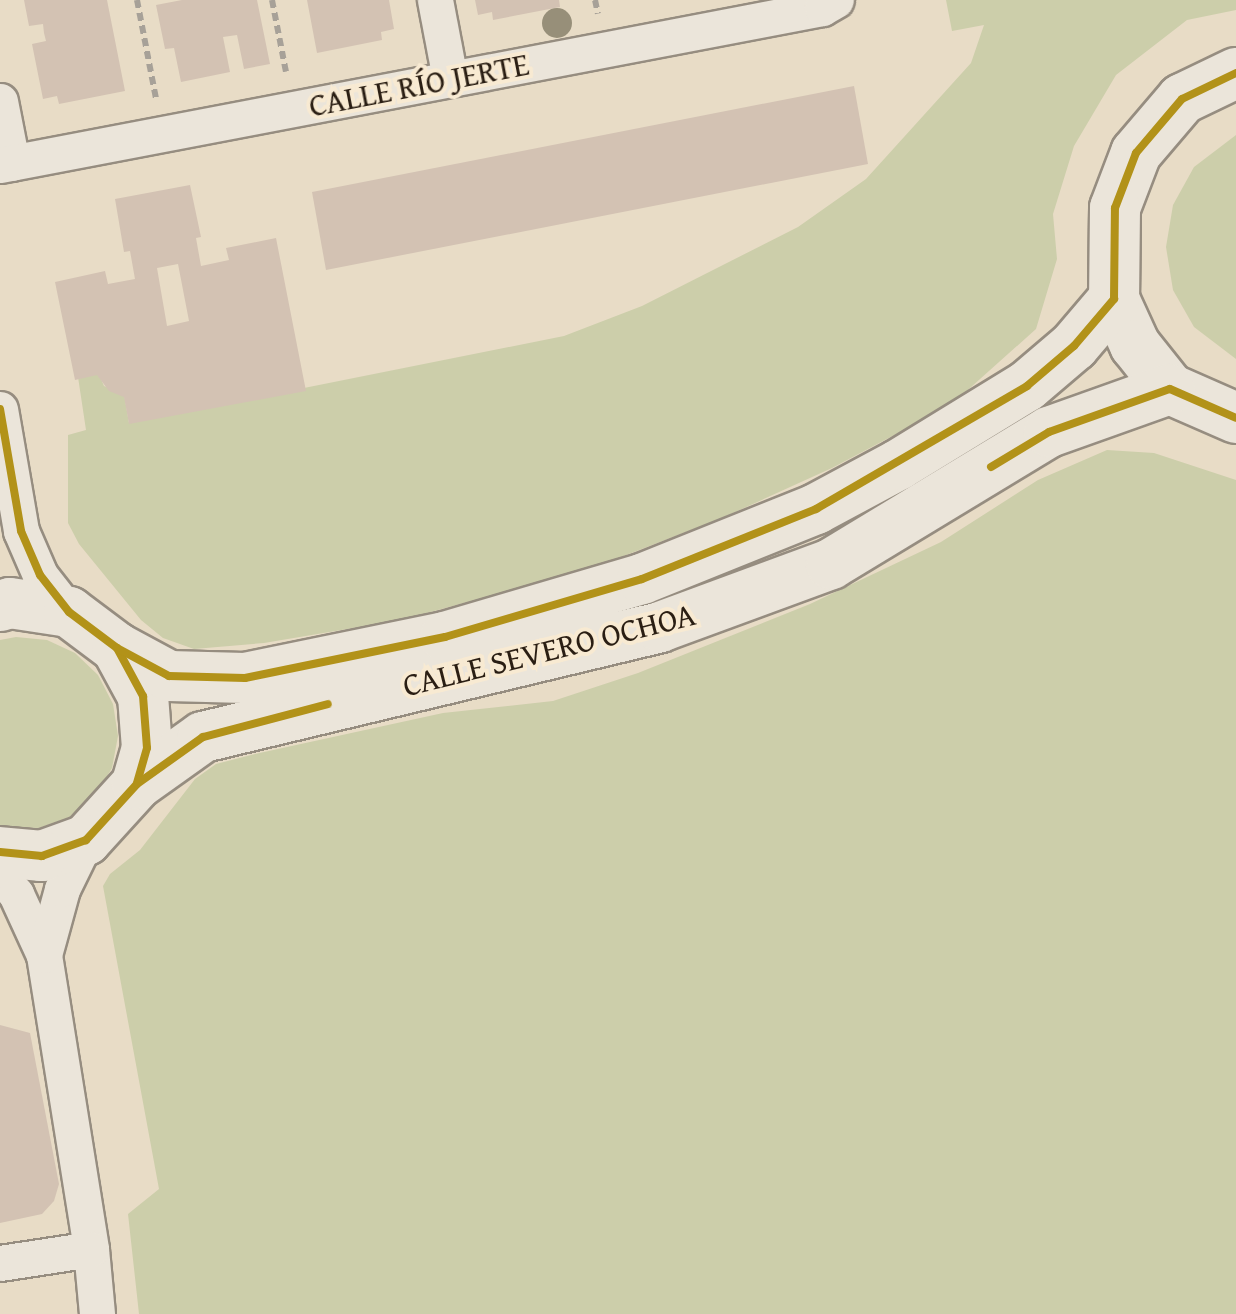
<!DOCTYPE html>
<html>
<head>
<meta charset="utf-8">
<style>
	body { margin:0 }
	#map { position:relative; width:1236px; height:1314px; overflow:hidden; background:#e8dcc6; font-family:"Gentium Book Plus",serif }
	div>[style] { position:absolute }
	[style*='--x'] { left:calc(var(--x)*1px); top:calc(var(--y)*1px); width:calc(var(--w)*1px); rotate:calc(var(--a)*1deg) }
	.green>* { inset:0; background:#ccceaa }
	.building>* { inset:0; background:#d3c2b3 }
	.path>* { height:6px; margin-top:-3px; transform-origin:0; background:repeating-linear-gradient(90deg,#a7a198 0 8px,transparent 0 13px) }
	.roads { filter:drop-shadow(2px 0 #968d80) drop-shadow(-2px 0 #968d80) drop-shadow(0 2px #968d80) drop-shadow(0 -2px #968d80) }
	.street>* { height:35px; margin:-17.5px; padding:0 17.5px; transform-origin:17.5px; border-radius:17.5px; background:#ebe5da }
	.secondary>* { height:50px; margin:-25px; padding:0 25px; transform-origin:25px; border-radius:25px; background:#ebe5da }
	.bus-1>* { height:8px; margin:-4px; padding:0 4px; transform-origin:4px; border-radius:4px; background:#b29219 }
	.trees>* { width:30px; height:30px; margin:-15px; border-radius:50%; background:#978f79 }
	span { translate:-50% -50%; white-space:nowrap; text-align:center; line-height:1.15; -webkit-text-stroke:8px #f8ead2; paint-order:stroke }
	.street-label { font-size:32px; color:#2a1e13 }
</style>
</head>
<body>
<div id="map">
	<div class="green">
		<i style="clip-path:polygon(946px 0,1236px 0,1236px 10px,1187px 20px,1116px 75px,1074px 146px,1053px 214px,1057px 259px,1036px 329px,951px 405px,832px 468px,722px 518px,590px 569px,401px 620px,264px 643px,194px 649px,163px 638px,141px 620px,79px 544px,68px 523px,68px 435px,86px 430px,78px 377px,98px 372px,104px 386px,124px 394px,129px 423px,564px 336px,642px 306px,798px 227px,866px 179px,971px 63px,984px 25px,952px 31px)"></i>
		<i style="clip-path:polygon(1236px 135px,1236px 359px,1194px 327px,1173px 290px,1166px 247px,1173px 205px,1194px 167px)"></i>
		<i style="clip-path:polygon(1107px 450px,1154px 453px,1236px 480px,1236px 1314px,139px 1314px,128px 1214px,159px 1189px,103px 886px,110px 874px,140px 850px,195px 779px,216px 764px,255px 754px,443px 713px,553px 701px,638px 673px,810px 604px,941px 542px,1038px 480px)"></i>
		<i style="clip-path:polygon(16px 637px,47px 640px,75px 653px,98px 675px,113px 704px,118px 736px,112px 768px,95px 796px,70px 817px,39px 828px,0 827px,0 640px)"></i>
	</div>
	<div class="building">
		<i style="clip-path:polygon(24px 0,107px 0,125px 91px,59px 104px,57px 96px,43px 99px,32px 44px,46px 41px,44px 33px,43px 24px,29px 26px)"></i>
		<i style="clip-path:polygon(182px 0,257px 0,270px 64px,244px 69px,237px 35px,223px 37px,230px 72px,181px 82px,174px 48px,165px 49px,156px 5px)"></i>
		<i style="clip-path:polygon(307px 0,389px 0,394px 29px,381px 32px,382px 40px,317px 53px)"></i>
		<i style="clip-path:polygon(475px 0,559px 0,560px 7px,493px 20px,492px 12px,478px 15px)"></i>
		<i style="clip-path:polygon(854px 86px,868px 164px,326px 270px,312px 192px)"></i>
		<i style="clip-path:polygon(evenodd,190px 185px,201px 237px,196px 238px,201px 266px,229px 260px,226px 248px,276px 238px,306px 391px,129px 424px,124px 397px,109px 391px,97px 375px,75px 380px,55px 282px,105px 271px,108px 284px,135px 279px,130px 251px,124px 252px,115px 199px,190px 185px,178px 264px,189px 321px,167px 326px,157px 268px,178px 264px)"></i>
		<i style="clip-path:polygon(0 1025px,30px 1033px,59px 1184px,54px 1201px,42px 1214px,0 1223px)"></i>
	</div>
	<div class="path">
		<i style="--x:137;--y:0;--w:101;--a:79.1"></i>
		<i style="--x:272;--y:0;--w:73;--a:79"></i>
		<i style="--x:595;--y:0;--w:14;--a:78"></i>
	</div>
	<div class="roads">
		<div class="street">
			<i style="--x:435;--y:0;--w:80;--a:79.2"></i>
			<i style="--x:0;--y:101;--w:63;--a:79"></i>
			<i style="--x:0;--y:165;--w:837;--a:-10.81"></i>
			<i style="--x:822;--y:8;--w:16;--a:-30"></i>
			<i style="--x:0;--y:409;--w:124;--a:80.2"></i>
			<i style="--x:21;--y:531;--w:48;--a:66.6"></i>
			<i style="--x:40;--y:575;--w:47;--a:51.9"></i>
			<i style="--x:0;--y:876;--w:24;--a:48"></i>
			<i style="--x:16;--y:894;--w:67;--a:65.3"></i>
			<i style="--x:44;--y:955;--w:298;--a:80.9"></i>
			<i style="--x:91;--y:1249;--w:65;--a:84.7"></i>
			<i style="--x:44;--y:955;--w:68;--a:-74.7"></i>
			<i style="--x:62;--y:889;--w:55;--a:-63.9"></i>
			<i style="--x:0;--y:1263;--w:92;--a:-8.7"></i>
		</div>
		<div class="secondary">
			<i style="--x:1236;--y:73;--w:60;--a:154.3"></i>
			<i style="--x:1182;--y:99;--w:71;--a:130.4"></i>
			<i style="--x:1136;--y:153;--w:59;--a:110.9"></i>
			<i style="--x:1115;--y:208;--w:91;--a:90.6"></i>
			<i style="--x:1114;--y:299;--w:51;--a:65.5"></i>
			<i style="--x:1135;--y:345;--w:56;--a:51.5"></i>
			<i style="--x:1170;--y:389;--w:72;--a:23.7"></i>
			<i style="--x:0;--y:606;--w:10;--a:-17"></i>
			<i style="--x:10;--y:603;--w:60;--a:8.7"></i>
			<i style="--x:69;--y:612;--w:60;--a:36.9"></i>
			<i style="--x:117;--y:648;--w:55;--a:61.6"></i>
			<i style="--x:143;--y:696;--w:52;--a:85.6"></i>
			<i style="--x:147;--y:748;--w:37;--a:106"></i>
			<i style="--x:137;--y:784;--w:76;--a:132.3"></i>
			<i style="--x:86;--y:840;--w:47;--a:160"></i>
			<i style="--x:42;--y:856;--w:42;--a:-174.6"></i>
			<i style="--x:117;--y:648;--w:59;--a:28.3"></i>
			<i style="--x:169;--y:676;--w:76;--a:1.5"></i>
			<i style="--x:245;--y:678;--w:204;--a:-11.6"></i>
			<i style="--x:445;--y:637;--w:205;--a:-16.4"></i>
			<i style="--x:642;--y:579;--w:188;--a:-21.9"></i>
			<i style="--x:816;--y:509;--w:93;--a:-28.2"></i>
			<i style="--x:898;--y:465;--w:151;--a:-31.5"></i>
			<i style="--x:1027;--y:386;--w:62;--a:-40.4"></i>
			<i style="--x:1074;--y:346;--w:62;--a:-49.6"></i>
			<i style="--x:137;--y:784;--w:81;--a:-35.5"></i>
			<i style="--x:203;--y:737;--w:470;--a:-13.5"></i>
			<i style="--x:660;--y:627;--w:182;--a:-20.2"></i>
			<i style="--x:831;--y:564;--w:255;--a:-31.2"></i>
			<i style="--x:1049;--y:432;--w:128;--a:-19.6"></i>
		</div>
	</div>
	<div class="bus-1">
		<i style="--x:0;--y:409;--w:124;--a:80.2"></i>
		<i style="--x:21;--y:531;--w:48;--a:66.6"></i>
		<i style="--x:40;--y:575;--w:47;--a:51.9"></i>
		<i style="--x:69;--y:612;--w:60;--a:36.9"></i>
		<i style="--x:117;--y:648;--w:55;--a:61.6"></i>
		<i style="--x:143;--y:696;--w:52;--a:85.6"></i>
		<i style="--x:147;--y:748;--w:37;--a:106"></i>
		<i style="--x:137;--y:784;--w:76;--a:132.3"></i>
		<i style="--x:86;--y:840;--w:47;--a:160"></i>
		<i style="--x:42;--y:856;--w:42;--a:-174.6"></i>
		<i style="--x:991;--y:467;--w:68;--a:-31.1"></i>
		<i style="--x:1049;--y:432;--w:128;--a:-19.6"></i>
		<i style="--x:1170;--y:389;--w:72;--a:23.7"></i>
		<i style="--x:117;--y:648;--w:59;--a:28.3"></i>
		<i style="--x:169;--y:676;--w:76;--a:1.5"></i>
		<i style="--x:245;--y:678;--w:204;--a:-11.6"></i>
		<i style="--x:445;--y:637;--w:205;--a:-16.4"></i>
		<i style="--x:642;--y:579;--w:188;--a:-21.9"></i>
		<i style="--x:816;--y:509;--w:244;--a:-30.2"></i>
		<i style="--x:1027;--y:386;--w:62;--a:-40.4"></i>
		<i style="--x:1074;--y:346;--w:62;--a:-49.6"></i>
		<i style="--x:1114;--y:299;--w:91;--a:-89.4"></i>
		<i style="--x:1115;--y:208;--w:59;--a:-69.1"></i>
		<i style="--x:1136;--y:153;--w:71;--a:-49.6"></i>
		<i style="--x:1182;--y:99;--w:60;--a:-25.7"></i>
		<i style="--x:137;--y:784;--w:81;--a:-35.5"></i>
		<i style="--x:203;--y:737;--w:129;--a:-14.8"></i>
	</div>
	<div class="trees">
		<i style="left:557px;top:23px"></i>
	</div>
	<div class="street-label">
		<span style="left:419px;top:85px;rotate:-11deg">CALLE RÍO JERTE</span>
		<span style="left:549px;top:650px;rotate:-14deg">CALLE SEVERO OCHOA</span>
	</div>
</div>
</body>
</html>
